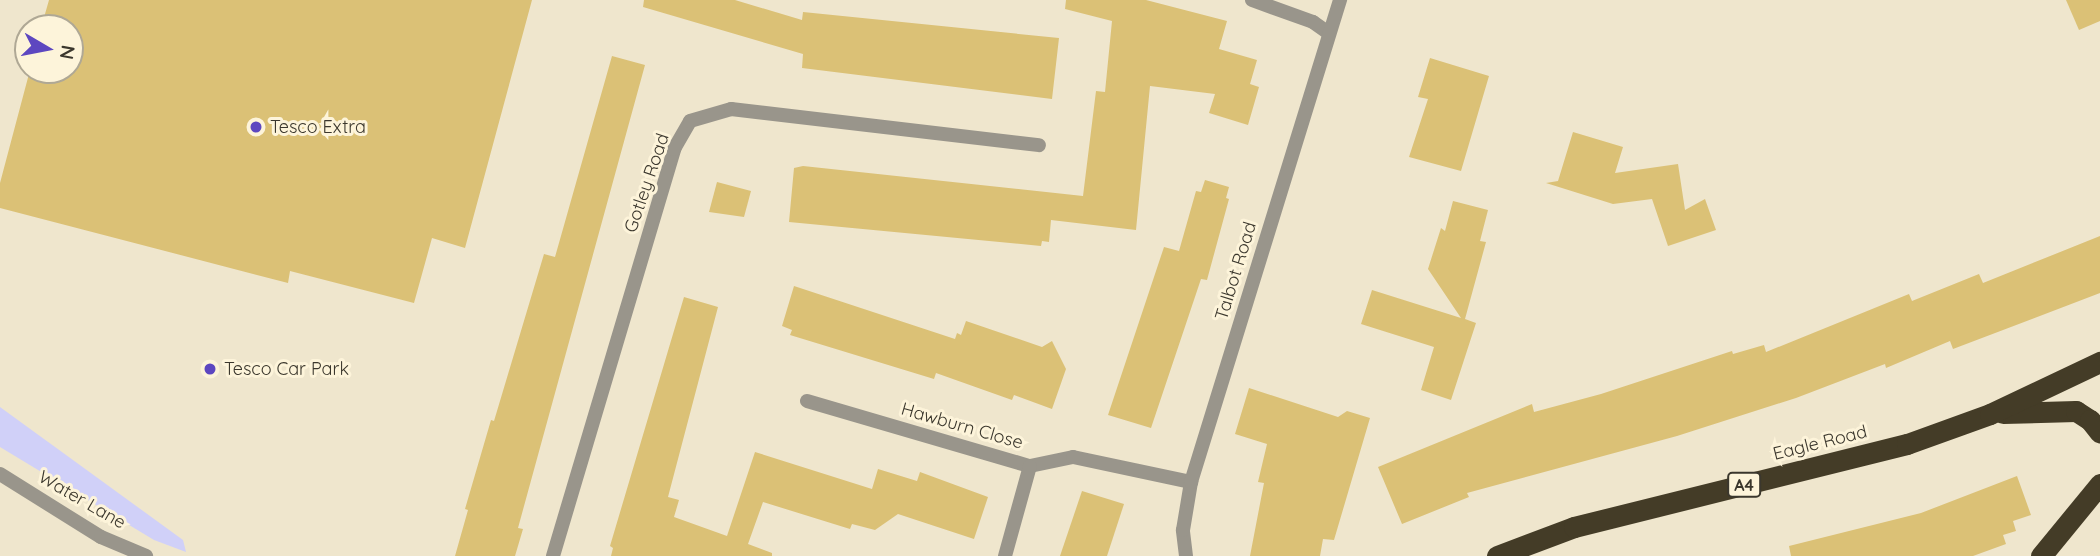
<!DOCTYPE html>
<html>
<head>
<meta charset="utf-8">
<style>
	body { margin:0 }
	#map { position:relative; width:2100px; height:556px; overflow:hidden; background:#efe6cd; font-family:Quicksand,sans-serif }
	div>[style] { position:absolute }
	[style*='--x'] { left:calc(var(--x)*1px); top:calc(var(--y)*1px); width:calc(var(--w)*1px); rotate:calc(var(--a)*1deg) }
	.green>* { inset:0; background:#d0d0f8 }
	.building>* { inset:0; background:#dbc176 }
	.street>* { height:14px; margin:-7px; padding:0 7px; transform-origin:7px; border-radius:7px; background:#99958b }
	.highway>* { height:21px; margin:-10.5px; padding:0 10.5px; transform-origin:10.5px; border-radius:10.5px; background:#443c27 }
	.dots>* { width:19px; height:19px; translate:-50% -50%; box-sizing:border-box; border:4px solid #fdf4da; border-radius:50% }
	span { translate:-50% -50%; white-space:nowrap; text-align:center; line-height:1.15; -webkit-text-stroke:6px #fdf4da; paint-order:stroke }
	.shield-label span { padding:2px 5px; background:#fdf4da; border:2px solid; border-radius:5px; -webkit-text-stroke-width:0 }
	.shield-label { font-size:16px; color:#3b372d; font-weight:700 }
	.poi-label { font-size:18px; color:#3b372d }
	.left { translate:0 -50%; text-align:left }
	.street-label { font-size:18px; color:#3b372d }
	.north { position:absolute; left:14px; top:14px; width:70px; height:70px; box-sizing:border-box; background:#fdf4da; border:2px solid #afa895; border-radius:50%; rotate:100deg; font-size:19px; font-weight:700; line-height:28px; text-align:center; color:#3b372d }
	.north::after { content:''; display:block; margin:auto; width:24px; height:32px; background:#5d47c0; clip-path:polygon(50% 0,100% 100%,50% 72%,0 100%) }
</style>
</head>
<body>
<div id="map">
	<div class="green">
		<i style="clip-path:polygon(0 407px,183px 540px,186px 552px,154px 540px,0 447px)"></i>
	</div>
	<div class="building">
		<i style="clip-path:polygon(49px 0,532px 0,465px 248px,432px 238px,414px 303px,290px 271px,288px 283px,0 208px,0 183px,30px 70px,70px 70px,70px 28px,41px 28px)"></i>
		<i style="clip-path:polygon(644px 0,735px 0,802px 20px,803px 12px,1059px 38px,1052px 99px,802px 68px,803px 54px,643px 7px)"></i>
		<i style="clip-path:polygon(1066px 0,1146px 0,1227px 21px,1219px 49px,1257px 60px,1250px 84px,1259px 87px,1248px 125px,1209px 113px,1215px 94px,1150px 86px,1136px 230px,1051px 220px,1049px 242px,1042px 241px,1041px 246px,789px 222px,794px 168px,803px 166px,1083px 196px,1096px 91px,1105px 92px,1112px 21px,1065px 9px)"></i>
		<i style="clip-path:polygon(2066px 0,2100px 0,2100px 21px,2079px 30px)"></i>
		<i style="clip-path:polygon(612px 56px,645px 65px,518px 528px,523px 529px,515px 556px,455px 556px,468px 510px,465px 509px,491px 420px,494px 421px,544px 254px,555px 257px)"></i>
		<i style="clip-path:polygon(1430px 58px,1489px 76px,1461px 171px,1409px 157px,1428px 99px,1418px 97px)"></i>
		<i style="clip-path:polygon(1573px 132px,1623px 147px,1615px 173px,1678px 164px,1685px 210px,1705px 199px,1716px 230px,1668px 246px,1652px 199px,1613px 204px,1546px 183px,1558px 181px)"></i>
		<i style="clip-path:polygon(1205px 180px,1229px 187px,1226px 198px,1229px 199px,1207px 280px,1201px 279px,1151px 428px,1108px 415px,1164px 247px,1179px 251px,1196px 191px,1201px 192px)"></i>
		<i style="clip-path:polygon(717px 182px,751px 191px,744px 217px,709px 212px)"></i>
		<i style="clip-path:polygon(1453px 201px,1488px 210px,1480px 241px,1486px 242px,1465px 319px,1476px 323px,1451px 400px,1421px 390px,1434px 347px,1361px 324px,1372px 290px,1461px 318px,1428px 269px,1441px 228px,1445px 231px)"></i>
		<i style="clip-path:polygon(2100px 236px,2100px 293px,1953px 349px,1950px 341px,1886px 368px,1885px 364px,1796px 398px,1677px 436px,1467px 493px,1469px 497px,1402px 524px,1378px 467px,1532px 404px,1534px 412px,1601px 394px,1732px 351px,1733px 354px,1764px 345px,1766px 352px,1909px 294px,1912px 301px,1979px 274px,1983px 283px)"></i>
		<i style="clip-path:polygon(794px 286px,955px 339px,957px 333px,961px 335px,966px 321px,1042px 347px,1052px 341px,1066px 369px,1052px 409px,1014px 395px,1012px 400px,936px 373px,934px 379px,790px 335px,792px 330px,782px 326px)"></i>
		<i style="clip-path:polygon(684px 297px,718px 307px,668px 497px,679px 500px,674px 517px,727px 536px,755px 452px,872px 489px,878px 469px,917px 481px,920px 472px,988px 497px,974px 539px,898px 514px,875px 530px,852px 524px,850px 529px,763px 502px,748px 544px,772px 553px,772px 556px,611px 556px,613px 548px,610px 546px)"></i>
		<i style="clip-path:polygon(1249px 388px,1338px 417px,1347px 411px,1370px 418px,1334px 540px,1323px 539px,1320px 556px,1250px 556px,1264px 483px,1258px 482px,1267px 444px,1235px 434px)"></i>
		<i style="clip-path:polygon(2017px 476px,2031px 515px,2013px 521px,2016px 531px,2003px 535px,2006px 544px,1973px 556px,1791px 556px,1789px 546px,1921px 513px)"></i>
		<i style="clip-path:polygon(1082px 491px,1124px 504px,1107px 556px,1060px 556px)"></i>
	</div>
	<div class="street">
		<i style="--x:1252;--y:0;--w:65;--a:19.8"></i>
		<i style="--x:1313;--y:22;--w:19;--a:35"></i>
		<i style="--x:807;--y:401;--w:232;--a:16.3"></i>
		<i style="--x:1030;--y:466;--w:44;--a:-11.8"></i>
		<i style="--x:1073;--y:457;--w:121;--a:12"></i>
		<i style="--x:0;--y:474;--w:119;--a:32"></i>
		<i style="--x:101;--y:537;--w:49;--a:22.9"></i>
		<i style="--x:553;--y:556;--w:425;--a:-73.4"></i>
		<i style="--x:674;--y:149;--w:32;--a:-60"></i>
		<i style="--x:690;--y:121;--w:43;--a:-16.3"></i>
		<i style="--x:731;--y:109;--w:310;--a:6.7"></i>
		<i style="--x:1005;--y:556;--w:93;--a:-74.5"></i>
		<i style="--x:1186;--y:556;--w:26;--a:-97"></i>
		<i style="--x:1183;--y:530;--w:49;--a:-80.5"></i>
		<i style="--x:1191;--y:482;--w:505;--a:-72.82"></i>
	</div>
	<div class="highway">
		<i style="--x:2003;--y:413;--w:73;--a:-1.6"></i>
		<i style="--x:2076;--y:411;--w:17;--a:33"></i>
		<i style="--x:2090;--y:420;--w:16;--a:52"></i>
		<i style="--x:1497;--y:556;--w:82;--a:-20.6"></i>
		<i style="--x:1574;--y:527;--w:343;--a:-14"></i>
		<i style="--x:1907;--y:444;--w:88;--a:-19.9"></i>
		<i style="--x:1990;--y:414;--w:122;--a:-25.3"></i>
		<i style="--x:2041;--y:556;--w:93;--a:-50.7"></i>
	</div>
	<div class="dots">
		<i style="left:256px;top:127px;background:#5d47c0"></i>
		<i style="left:210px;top:369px;background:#5d47c0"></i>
	</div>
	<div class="shield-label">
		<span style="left:1744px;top:485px">A4</span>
	</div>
	<div class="poi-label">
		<span class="left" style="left:270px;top:127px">Tesco Extra</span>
		<span class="left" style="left:224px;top:369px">Tesco Car Park</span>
	</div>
	<div class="street-label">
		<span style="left:647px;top:183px;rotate:-71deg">Gotley Road</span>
		<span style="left:1236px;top:271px;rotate:-73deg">Talbot Road</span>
		<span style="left:962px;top:426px;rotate:16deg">Hawburn Close</span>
		<span style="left:1820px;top:443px;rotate:-14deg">Eagle Road</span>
		<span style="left:82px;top:500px;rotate:30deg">Water Lane</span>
	</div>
	<div class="north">N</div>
</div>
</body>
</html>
